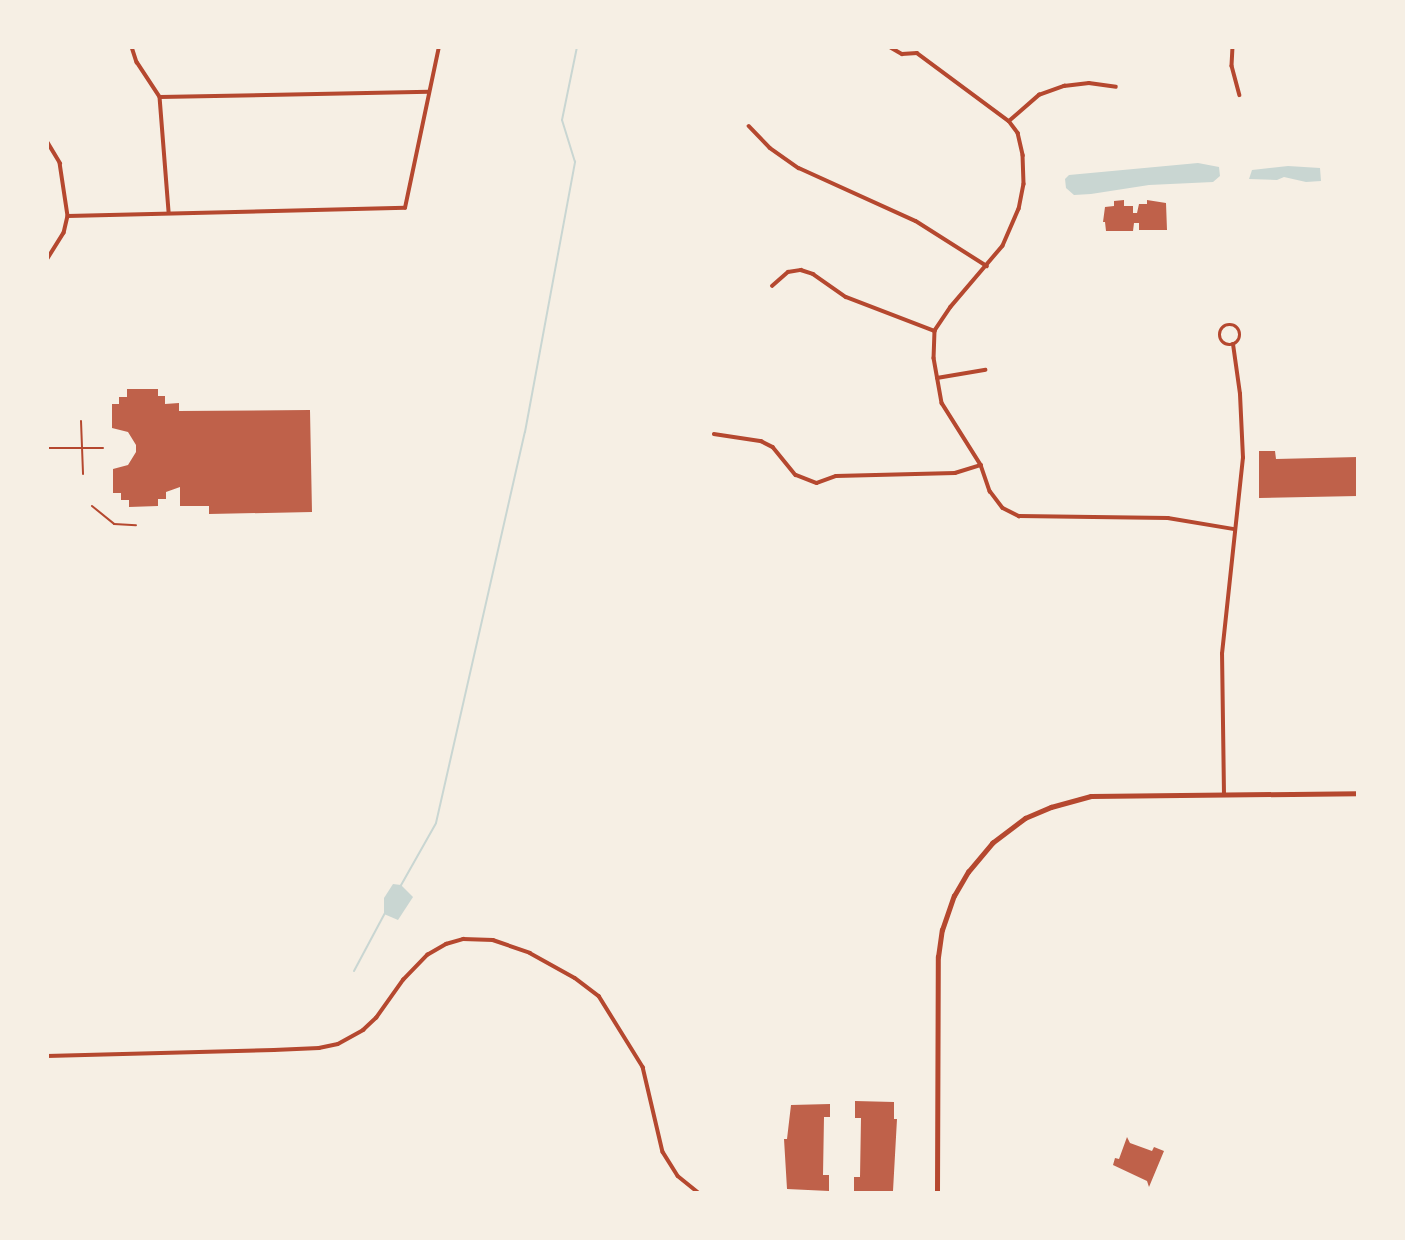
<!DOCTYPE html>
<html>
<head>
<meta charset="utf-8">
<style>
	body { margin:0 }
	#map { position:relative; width:1405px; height:1240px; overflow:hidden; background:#f6efe4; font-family:"Noto Sans",sans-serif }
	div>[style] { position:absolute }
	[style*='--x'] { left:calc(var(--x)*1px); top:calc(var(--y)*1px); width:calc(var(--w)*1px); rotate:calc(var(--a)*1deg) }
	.water>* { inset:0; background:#c9d6d2 }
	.stream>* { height:2px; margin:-1px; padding:0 1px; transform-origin:1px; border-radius:1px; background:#c9d6d2 }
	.building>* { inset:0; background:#bf614a }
	.service>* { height:2px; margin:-1px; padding:0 1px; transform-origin:1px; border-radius:1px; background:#b5482f }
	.minor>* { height:3.5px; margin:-1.75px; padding:0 1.75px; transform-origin:1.75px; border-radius:1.75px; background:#b5482f }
	.minor>.ring { margin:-1.75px; padding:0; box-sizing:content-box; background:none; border:3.5px solid #b5482f; border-radius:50% }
	.tertiary>* { height:4.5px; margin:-2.25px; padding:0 2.25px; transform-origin:2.25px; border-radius:2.25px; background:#b5482f }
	span { translate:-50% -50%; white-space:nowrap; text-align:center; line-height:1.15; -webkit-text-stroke:5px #f6efe4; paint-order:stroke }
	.frame { position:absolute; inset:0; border:49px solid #f6efe4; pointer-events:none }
</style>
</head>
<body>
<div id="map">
	<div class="water">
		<i style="clip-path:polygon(1198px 163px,1219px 167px,1220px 176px,1213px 182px,1149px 185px,1091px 194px,1074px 195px,1066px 188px,1065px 179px,1069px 175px)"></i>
		<i style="clip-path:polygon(1288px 166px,1320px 168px,1321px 181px,1306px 182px,1284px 177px,1277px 180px,1249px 179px,1252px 170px)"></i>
		<i style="clip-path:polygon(393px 884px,401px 885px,413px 897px,398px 920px,384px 914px,384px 898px)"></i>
	</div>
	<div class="stream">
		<i style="--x:400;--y:887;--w:73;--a:-60.6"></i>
		<i style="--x:436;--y:823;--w:401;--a:-77.2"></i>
		<i style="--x:525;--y:432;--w:275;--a:-79.5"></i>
		<i style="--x:575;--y:162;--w:44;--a:-107.2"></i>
		<i style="--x:562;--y:120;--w:75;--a:-78.4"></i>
		<i style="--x:354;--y:971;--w:66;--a:-61.9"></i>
	</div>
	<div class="building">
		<i style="clip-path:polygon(1124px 200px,1124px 206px,1133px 206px,1133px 213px,1137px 213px,1139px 204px,1147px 204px,1147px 200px,1166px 203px,1167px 230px,1139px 230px,1139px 223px,1134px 223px,1133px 231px,1106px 231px,1105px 222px,1103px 222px,1105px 207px,1114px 206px,1114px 201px)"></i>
		<i style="clip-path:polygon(127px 389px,158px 389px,158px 396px,165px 396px,165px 404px,179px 403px,179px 411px,310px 410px,312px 512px,209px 514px,209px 506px,180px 506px,180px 487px,166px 492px,166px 499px,158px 499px,158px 506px,129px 507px,129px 500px,121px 500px,121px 493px,113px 493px,113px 469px,128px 465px,136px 452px,136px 445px,128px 432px,112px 428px,112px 404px,119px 404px,119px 397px,127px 397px)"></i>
		<i style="clip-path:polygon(1259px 451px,1275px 451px,1276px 459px,1358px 457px,1358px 496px,1259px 498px)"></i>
		<i style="clip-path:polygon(855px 1101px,894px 1102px,894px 1119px,897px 1119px,893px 1191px,854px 1193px,854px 1177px,860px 1177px,861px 1118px,855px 1118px)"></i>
		<i style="clip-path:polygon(830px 1104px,830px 1117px,824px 1117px,823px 1175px,829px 1175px,829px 1191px,787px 1189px,784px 1139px,787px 1139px,791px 1105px)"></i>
		<i style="clip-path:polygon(1127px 1137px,1130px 1143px,1152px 1151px,1154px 1147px,1164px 1151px,1149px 1187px,1147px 1181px,1113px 1165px,1115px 1158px,1119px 1159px)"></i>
	</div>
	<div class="service">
		<i style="--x:81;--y:421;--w:53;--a:87.8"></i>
		<i style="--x:47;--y:448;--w:56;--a:0"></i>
		<i style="--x:92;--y:506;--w:28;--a:39"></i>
		<i style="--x:114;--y:524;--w:22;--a:3"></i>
	</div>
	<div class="minor">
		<i style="--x:132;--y:47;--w:16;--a:72"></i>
		<i style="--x:137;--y:62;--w:42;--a:56.7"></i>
		<i style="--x:160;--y:97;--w:115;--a:85.5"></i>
		<i style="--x:890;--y:47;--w:14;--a:30"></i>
		<i style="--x:902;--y:54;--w:15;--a:-4"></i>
		<i style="--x:1233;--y:47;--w:19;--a:93"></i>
		<i style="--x:1232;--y:66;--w:30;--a:75"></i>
		<i style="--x:917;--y:53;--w:114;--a:36.5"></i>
		<i style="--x:1009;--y:121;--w:15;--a:53"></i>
		<i style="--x:1018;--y:133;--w:23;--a:77"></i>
		<i style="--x:1023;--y:155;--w:29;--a:88"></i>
		<i style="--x:1024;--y:184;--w:25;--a:101"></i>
		<i style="--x:1019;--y:209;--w:40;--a:113.4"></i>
		<i style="--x:1003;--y:246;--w:80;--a:130.4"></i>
		<i style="--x:951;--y:307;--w:29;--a:124"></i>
		<i style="--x:935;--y:331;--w:27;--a:92"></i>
		<i style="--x:934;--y:358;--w:46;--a:79.9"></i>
		<i style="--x:942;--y:403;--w:73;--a:57.8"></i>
		<i style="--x:981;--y:465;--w:28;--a:71"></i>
		<i style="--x:990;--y:491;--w:21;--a:53"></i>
		<i style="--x:1003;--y:508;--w:18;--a:27"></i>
		<i style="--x:1019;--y:516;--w:149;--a:0.8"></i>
		<i style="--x:1168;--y:518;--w:67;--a:9.5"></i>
		<i style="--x:160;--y:97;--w:269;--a:-1.1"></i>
		<i style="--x:1009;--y:121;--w:40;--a:-41"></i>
		<i style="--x:1039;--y:95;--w:27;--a:-20"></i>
		<i style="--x:1064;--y:86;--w:25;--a:-7"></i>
		<i style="--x:1089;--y:83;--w:27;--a:8"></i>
		<i style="--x:749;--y:126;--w:30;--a:46"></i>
		<i style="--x:770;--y:148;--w:35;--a:35"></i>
		<i style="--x:799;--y:168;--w:128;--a:24.4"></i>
		<i style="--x:916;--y:221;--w:84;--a:32.4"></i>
		<i style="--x:47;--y:141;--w:26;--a:59"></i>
		<i style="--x:60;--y:163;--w:54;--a:81.4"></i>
		<i style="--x:68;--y:216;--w:17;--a:103"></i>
		<i style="--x:64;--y:233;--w:32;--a:122"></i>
		<i style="--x:68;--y:216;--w:337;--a:-1.4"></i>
		<i style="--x:405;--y:208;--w:165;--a:-78.1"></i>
		<i style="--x:772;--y:286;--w:21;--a:-41"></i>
		<i style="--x:788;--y:272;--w:13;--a:-9"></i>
		<i style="--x:801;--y:270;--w:13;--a:18"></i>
		<i style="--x:813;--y:274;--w:40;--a:34.9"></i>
		<i style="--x:846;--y:297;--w:95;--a:20.9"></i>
		<i class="ring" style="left:1220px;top:325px;width:16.5px;height:16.5px"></i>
		<i style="--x:937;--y:378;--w:49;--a:-9.5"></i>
		<i style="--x:714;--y:434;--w:48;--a:8.5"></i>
		<i style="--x:761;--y:441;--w:13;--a:27"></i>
		<i style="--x:773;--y:447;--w:36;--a:51"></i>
		<i style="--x:796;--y:475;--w:22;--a:21"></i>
		<i style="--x:817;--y:483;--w:20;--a:-20"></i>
		<i style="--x:836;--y:476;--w:119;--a:-1.4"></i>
		<i style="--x:955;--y:473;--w:27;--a:-17"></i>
		<i style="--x:1224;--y:795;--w:141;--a:-90.8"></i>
		<i style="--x:1222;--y:654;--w:197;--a:-83.9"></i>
		<i style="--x:1243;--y:458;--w:64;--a:-92.7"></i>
		<i style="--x:1240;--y:394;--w:50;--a:-98"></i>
		<i style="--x:47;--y:1056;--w:227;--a:-1.5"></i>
		<i style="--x:274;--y:1050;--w:45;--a:-2.5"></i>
		<i style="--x:319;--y:1048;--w:19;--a:-12"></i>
		<i style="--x:338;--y:1044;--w:29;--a:-29"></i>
		<i style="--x:363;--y:1030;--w:18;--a:-43"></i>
		<i style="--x:376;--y:1018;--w:47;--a:-54.6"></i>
		<i style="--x:403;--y:980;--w:35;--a:-46"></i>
		<i style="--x:427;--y:955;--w:22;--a:-30"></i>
		<i style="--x:446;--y:944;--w:18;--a:-16"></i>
		<i style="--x:463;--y:939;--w:30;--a:2"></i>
		<i style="--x:493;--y:940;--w:39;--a:19"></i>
		<i style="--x:530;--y:953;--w:51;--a:29.1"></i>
		<i style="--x:575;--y:978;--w:30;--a:37"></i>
		<i style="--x:599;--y:996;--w:84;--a:58.2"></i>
		<i style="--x:643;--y:1067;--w:87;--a:76.8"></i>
		<i style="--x:663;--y:1152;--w:28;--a:58"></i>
		<i style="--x:678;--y:1176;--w:27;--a:39"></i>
	</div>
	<div class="tertiary">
		<i style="--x:937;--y:1193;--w:236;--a:-89.8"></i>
		<i style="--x:938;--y:957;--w:27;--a:-82"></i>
		<i style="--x:942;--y:930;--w:36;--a:-71"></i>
		<i style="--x:954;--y:896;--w:28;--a:-60"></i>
		<i style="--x:968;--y:872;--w:38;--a:-50"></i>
		<i style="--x:992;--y:843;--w:41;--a:-37.1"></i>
		<i style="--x:1025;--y:818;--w:28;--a:-23"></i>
		<i style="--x:1051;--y:807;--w:41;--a:-15.4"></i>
		<i style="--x:1091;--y:796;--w:267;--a:-0.6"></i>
	</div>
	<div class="frame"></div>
</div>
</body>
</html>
